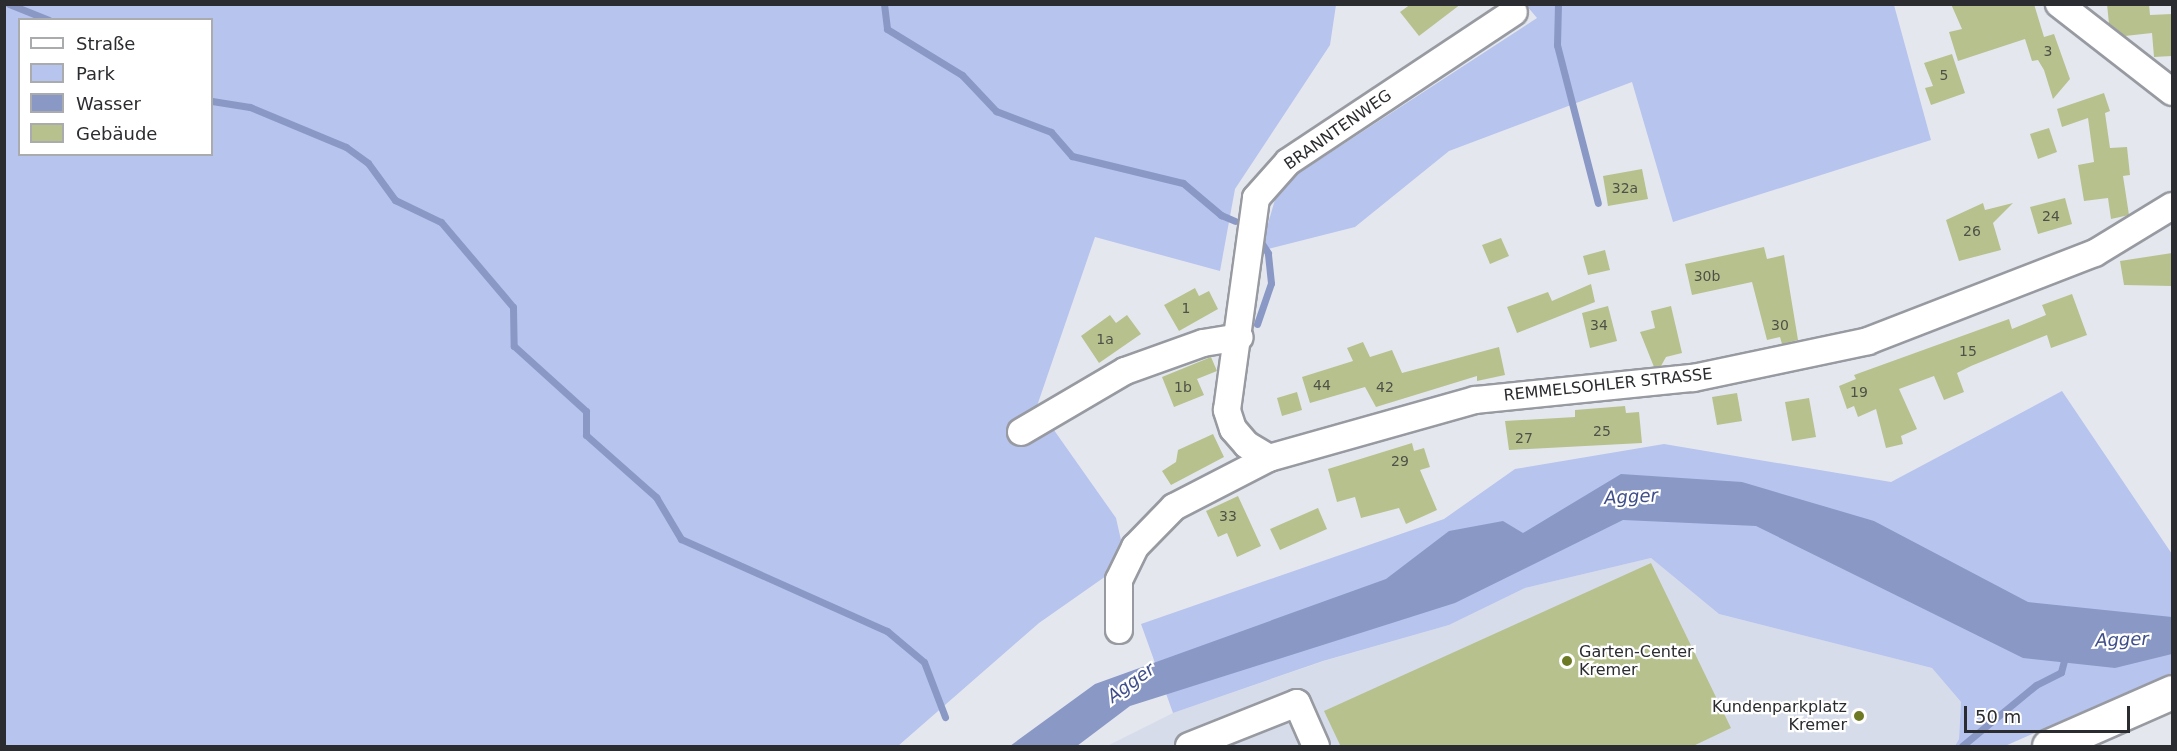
<!DOCTYPE html>
<html>
<head>
<meta charset="utf-8">
<style>
	body { margin:0 }
	#map { position:relative; width:2177px; height:751px; overflow:hidden; background:#e5e7ef; font-family:"DejaVu Sans",sans-serif }
	div>[style] { position:absolute }
	[style*='--x'] { left:calc(var(--x)*1px); top:calc(var(--y)*1px); width:calc(var(--w)*1px); rotate:calc(var(--a)*1deg) }
	.built>* { inset:0; background:#d7dcea }
	.green>* { inset:0; background:#b7c4ee }
	.water>* { inset:0; background:#8a98c6 }
	.stream>* { height:7px; margin:-3.5px; padding:0 3.5px; transform-origin:3.5px; border-radius:3.5px; background:#8a98c6 }
	.building>* { inset:0; background:#b7c18e }
	.roads { filter:drop-shadow(2px 0 #989aa1) drop-shadow(-2px 0 #989aa1) drop-shadow(0 2px #989aa1) drop-shadow(0 -2px #989aa1) }
	.minor>* { height:26px; margin:-13px; padding:0 13px; transform-origin:13px; border-radius:13px; background:#fff }
	.major>* { height:33px; margin:-16.5px; padding:0 16.5px; transform-origin:16.5px; border-radius:16.5px; background:#fff }
	.dots>* { width:16px; height:16px; translate:-50% -50%; box-sizing:border-box; border:3px solid #fff; border-radius:50% }
	span { translate:-50% -50%; white-space:nowrap; text-align:center; line-height:1.15; -webkit-text-stroke:4.5px #fff; paint-order:stroke }
	.number-label { font-size:14px; color:#4e5147 }
	.number-label span { -webkit-text-stroke-width:0 }
	.street-label { font-size:16px; color:#2b2c2f }
	.poi-label { font-size:16px; color:#2b2c2f }
	.left { translate:0 -50%; text-align:left }
	.right { translate:-100% -50%; text-align:right }
	.water-label { font-size:18px; color:#404f8a; font-style:italic }
	.frame { position:absolute; inset:0; border:6px solid #2b2c2f; pointer-events:none }
	.legend { position:absolute; left:18px; top:18px; width:195px; height:138px; box-sizing:border-box; background:#fff; border:2px solid #aaabac; margin:0; padding:8px 10px; list-style:none; font-size:18px; color:#2b2c2f }
	.legend li { display:flex; align-items:center; gap:12px; height:30px }
	.legend b { width:30px; border:2px solid #aaabac }
	.scale { position:absolute; left:1964px; top:706px; width:166px; height:27px; box-sizing:border-box; border:3px solid #2b2c2f; border-top:0; padding-left:8px; font-size:18px; line-height:21px; white-space:nowrap; color:#2b2c2f; -webkit-text-stroke:4px #fff; paint-order:stroke }
</style>
</head>
<body>
<div id="map">
	<div class="built">
		<i style="clip-path:polygon(1651px 558px,1719px 614px,1932px 668px,1961px 702px,1959px 739px,1955px 746px,1107px 746px,1173px 713px,1324px 661px,1449px 625px,1525px 588px)"></i>
	</div>
	<div class="green">
		<i style="clip-path:polygon(evenodd,4px 5px,1336px 5px,1330px 45px,1235px 189px,1220px 271px,1095px 237px,1037px 406px,1116px 518px,1126px 562px,1039px 623px,898px 746px,5px 746px,4px 5px,20px 20px,212px 20px,212px 154px,20px 154px,20px 20px)"></i>
		<i style="clip-path:polygon(1526px 5px,1894px 5px,1931px 140px,1673px 222px,1632px 82px,1449px 151px,1355px 227px,1260px 251px,1279px 186px,1537px 18px)"></i>
		<i style="clip-path:polygon(2062px 391px,2172px 554px,2172px 673px,2005px 746px,1955px 746px,1959px 739px,1961px 702px,1932px 668px,1719px 614px,1651px 558px,1525px 588px,1449px 625px,1323px 661px,1173px 713px,1141px 624px,1444px 519px,1515px 469px,1664px 444px,1891px 482px)"></i>
	</div>
	<div class="water">
		<i style="clip-path:polygon(1621px 474px,1742px 482px,1874px 521px,2028px 602px,2172px 617px,2172px 654px,2115px 668px,2023px 658px,1756px 526px,1623px 520px,1455px 603px,1130px 706px,1077px 746px,1010px 746px,1095px 684px,1386px 579px,1449px 531px,1503px 521px,1523px 533px)"></i>
	</div>
	<div class="stream">
		<i style="--x:9;--y:4;--w:43;--a:21.8"></i>
		<i style="--x:884;--y:4;--w:25;--a:83"></i>
		<i style="--x:887;--y:29;--w:88;--a:31.5"></i>
		<i style="--x:962;--y:75;--w:50;--a:46.6"></i>
		<i style="--x:996;--y:111;--w:59;--a:20.9"></i>
		<i style="--x:1051;--y:132;--w:32;--a:49"></i>
		<i style="--x:1072;--y:156;--w:114;--a:13.7"></i>
		<i style="--x:1183;--y:183;--w:50;--a:40.1"></i>
		<i style="--x:1221;--y:215;--w:15;--a:23"></i>
		<i style="--x:1558;--y:4;--w:41;--a:91.4"></i>
		<i style="--x:1557;--y:45;--w:163;--a:75.5"></i>
		<i style="--x:212;--y:101;--w:38;--a:9"></i>
		<i style="--x:250;--y:107;--w:104;--a:22.6"></i>
		<i style="--x:346;--y:147;--w:27;--a:36"></i>
		<i style="--x:368;--y:163;--w:46;--a:53.9"></i>
		<i style="--x:395;--y:200;--w:51;--a:25.6"></i>
		<i style="--x:441;--y:222;--w:111;--a:49.7"></i>
		<i style="--x:513;--y:307;--w:39;--a:89"></i>
		<i style="--x:514;--y:346;--w:97;--a:42.1"></i>
		<i style="--x:586;--y:411;--w:24;--a:90"></i>
		<i style="--x:586;--y:435;--w:94;--a:41.5"></i>
		<i style="--x:656;--y:497;--w:49;--a:59.2"></i>
		<i style="--x:681;--y:539;--w:226;--a:24.1"></i>
		<i style="--x:887;--y:631;--w:48;--a:40"></i>
		<i style="--x:924;--y:662;--w:59;--a:69.1"></i>
		<i style="--x:1257;--y:324;--w:43;--a:-71.1"></i>
		<i style="--x:1271;--y:283;--w:30;--a:-96"></i>
		<i style="--x:1268;--y:253;--w:17;--a:-123"></i>
		<i style="--x:1962;--y:746;--w:96;--a:-39.5"></i>
		<i style="--x:2036;--y:685;--w:28;--a:-27"></i>
		<i style="--x:2061;--y:672;--w:20;--a:-75"></i>
	</div>
	<div class="building">
		<i style="clip-path:polygon(1411px 4px,1461px 4px,1419px 36px,1400px 12px)"></i>
		<i style="clip-path:polygon(1951px 4px,2034px 4px,2044px 37px,2054px 34px,2070px 79px,2053px 99px,2044px 70px,2038px 60px,2032px 61px,2025px 39px,1958px 61px,1949px 32px,1962px 29px)"></i>
		<i style="clip-path:polygon(2107px 4px,2149px 4px,2150px 15px,2172px 14px,2172px 56px,2154px 57px,2152px 33px,2125px 36px,2109px 24px)"></i>
		<i style="clip-path:polygon(1952px 54px,1965px 93px,1931px 105px,1925px 88px,1933px 86px,1924px 63px)"></i>
		<i style="clip-path:polygon(2104px 93px,2110px 111px,2105px 113px,2110px 148px,2127px 147px,2130px 175px,2123px 176px,2129px 215px,2111px 219px,2108px 198px,2084px 201px,2078px 165px,2094px 162px,2088px 118px,2062px 127px,2057px 109px)"></i>
		<i style="clip-path:polygon(2049px 128px,2057px 152px,2038px 159px,2030px 134px)"></i>
		<i style="clip-path:polygon(1642px 169px,1648px 199px,1608px 206px,1603px 176px)"></i>
		<i style="clip-path:polygon(2065px 198px,2072px 224px,2038px 234px,2030px 207px)"></i>
		<i style="clip-path:polygon(1983px 203px,1985px 210px,2013px 203px,1993px 223px,2001px 250px,1959px 261px,1946px 220px)"></i>
		<i style="clip-path:polygon(1501px 238px,1509px 256px,1490px 264px,1482px 245px)"></i>
		<i style="clip-path:polygon(1764px 247px,1767px 259px,1784px 255px,1798px 340px,1782px 344px,1780px 337px,1767px 340px,1752px 282px,1692px 295px,1685px 264px)"></i>
		<i style="clip-path:polygon(1605px 250px,1610px 270px,1588px 275px,1583px 256px)"></i>
		<i style="clip-path:polygon(2172px 253px,2172px 286px,2124px 285px,2120px 261px)"></i>
		<i style="clip-path:polygon(1591px 284px,1595px 302px,1517px 333px,1507px 307px,1548px 292px,1552px 301px)"></i>
		<i style="clip-path:polygon(1195px 288px,1199px 296px,1209px 291px,1218px 309px,1179px 331px,1164px 305px)"></i>
		<i style="clip-path:polygon(2072px 294px,2087px 335px,2051px 348px,2047px 335px,1971px 366px,1957px 373px,1964px 392px,1944px 400px,1934px 376px,1899px 389px,1917px 429px,1901px 436px,1903px 444px,1886px 448px,1876px 409px,1858px 417px,1854px 406px,1847px 409px,1839px 386px,1856px 379px,1854px 375px,2009px 319px,2012px 329px,2046px 315px,2042px 305px)"></i>
		<i style="clip-path:polygon(1608px 306px,1617px 341px,1590px 348px,1582px 313px)"></i>
		<i style="clip-path:polygon(1671px 306px,1682px 353px,1666px 357px,1661px 366px,1654px 367px,1640px 332px,1655px 328px,1651px 311px)"></i>
		<i style="clip-path:polygon(1110px 315px,1116px 323px,1127px 315px,1141px 334px,1099px 363px,1081px 336px)"></i>
		<i style="clip-path:polygon(1363px 342px,1370px 357px,1392px 350px,1402px 373px,1499px 347px,1505px 375px,1477px 381px,1477px 376px,1376px 407px,1365px 387px,1310px 403px,1302px 377px,1353px 361px,1347px 348px)"></i>
		<i style="clip-path:polygon(1211px 357px,1217px 371px,1197px 379px,1204px 395px,1174px 407px,1162px 377px)"></i>
		<i style="clip-path:polygon(1297px 392px,1302px 410px,1282px 416px,1277px 398px)"></i>
		<i style="clip-path:polygon(1737px 393px,1742px 421px,1717px 425px,1712px 397px)"></i>
		<i style="clip-path:polygon(1809px 398px,1816px 437px,1792px 441px,1785px 402px)"></i>
		<i style="clip-path:polygon(1625px 406px,1626px 413px,1639px 412px,1642px 443px,1509px 450px,1505px 421px,1575px 417px,1575px 410px)"></i>
		<i style="clip-path:polygon(1213px 434px,1224px 457px,1171px 485px,1162px 471px,1176px 462px,1178px 450px)"></i>
		<i style="clip-path:polygon(1412px 443px,1414px 451px,1424px 448px,1430px 467px,1420px 470px,1437px 510px,1406px 524px,1399px 508px,1361px 518px,1355px 497px,1337px 502px,1328px 469px)"></i>
		<i style="clip-path:polygon(1238px 496px,1261px 546px,1237px 557px,1227px 533px,1218px 537px,1206px 511px)"></i>
		<i style="clip-path:polygon(1318px 508px,1327px 529px,1280px 550px,1270px 529px)"></i>
		<i style="clip-path:polygon(1651px 563px,1731px 728px,1691px 747px,1341px 747px,1324px 711px)"></i>
	</div>
	<div class="roads">
		<div class="minor">
			<i style="--x:2059;--y:4;--w:143;--a:37.9"></i>
			<i style="--x:1021;--y:432;--w:121;--a:-30.4"></i>
			<i style="--x:1125;--y:371;--w:83;--a:-19.7"></i>
			<i style="--x:1203;--y:343;--w:37;--a:-9"></i>
			<i style="--x:1269;--y:458;--w:26;--a:-149"></i>
			<i style="--x:1247;--y:445;--w:21;--a:-131"></i>
			<i style="--x:1233;--y:429;--w:20;--a:-108"></i>
			<i style="--x:1227;--y:410;--w:214;--a:-82.2"></i>
			<i style="--x:1256;--y:198;--w:48;--a:-48.4"></i>
			<i style="--x:1288;--y:162;--w:271;--a:-33.6"></i>
			<i style="--x:1119;--y:630;--w:50;--a:-90"></i>
			<i style="--x:1119;--y:580;--w:37;--a:-64"></i>
			<i style="--x:1135;--y:547;--w:56;--a:-45.7"></i>
			<i style="--x:1174;--y:507;--w:107;--a:-27.3"></i>
			<i style="--x:1269;--y:458;--w:214;--a:-15.7"></i>
			<i style="--x:1475;--y:400;--w:219;--a:-5.8"></i>
			<i style="--x:1693;--y:378;--w:179;--a:-11.9"></i>
			<i style="--x:1868;--y:341;--w:243;--a:-21.2"></i>
			<i style="--x:2095;--y:253;--w:90;--a:-31.4"></i>
			<i style="--x:1189;--y:746;--w:116;--a:-21.7"></i>
			<i style="--x:1297;--y:703;--w:47;--a:66.2"></i>
		</div>
		<div class="major">
			<i style="--x:2049;--y:746;--w:134;--a:-23.7"></i>
		</div>
	</div>
	<div class="dots">
		<i style="left:1567px;top:661px;background:#6e7924"></i>
		<i style="left:1859px;top:716px;background:#6e7924"></i>
	</div>
	<div class="number-label">
		<span style="left:2048px;top:51px">3</span>
		<span style="left:1944px;top:75px">5</span>
		<span style="left:1625px;top:188px">32a</span>
		<span style="left:2051px;top:216px">24</span>
		<span style="left:1972px;top:231px">26</span>
		<span style="left:1707px;top:276px">30b</span>
		<span style="left:1186px;top:308px">1</span>
		<span style="left:1599px;top:325px">34</span>
		<span style="left:1780px;top:325px">30</span>
		<span style="left:1105px;top:339px">1a</span>
		<span style="left:1968px;top:351px">15</span>
		<span style="left:1322px;top:385px">44</span>
		<span style="left:1183px;top:387px">1b</span>
		<span style="left:1385px;top:387px">42</span>
		<span style="left:1859px;top:392px">19</span>
		<span style="left:1602px;top:431px">25</span>
		<span style="left:1524px;top:438px">27</span>
		<span style="left:1400px;top:461px">29</span>
		<span style="left:1228px;top:516px">33</span>
	</div>
	<div class="street-label">
		<span style="left:1338px;top:130px;rotate:-35deg">BRANNTENWEG</span>
		<span style="left:1608px;top:385px;rotate:-6deg">REMMELSOHLER STRASSE</span>
	</div>
	<div class="poi-label">
		<span class="left" style="left:1579px;top:661px">Garten-Center<br>Kremer</span>
		<span class="right" style="left:1847px;top:716px">Kundenparkplatz<br>Kremer</span>
	</div>
	<div class="water-label">
		<span style="left:1631px;top:497px;rotate:-3deg">Agger</span>
		<span style="left:2122px;top:640px;rotate:-2deg">Agger</span>
		<span style="left:1131px;top:683px;rotate:-36deg">Agger</span>
	</div>
	<div class="frame"></div>
	<ul class="legend">
	<li><b style="height:8px;background:#fff"></b>Straße</li>
	<li><b style="height:16px;background:#b7c4ee"></b>Park</li>
	<li><b style="height:16px;background:#8a98c6"></b>Wasser</li>
	<li><b style="height:16px;background:#b7c18e"></b>Gebäude</li>
	</ul>
	<div class="scale">50 m</div>
</div>
</body>
</html>
